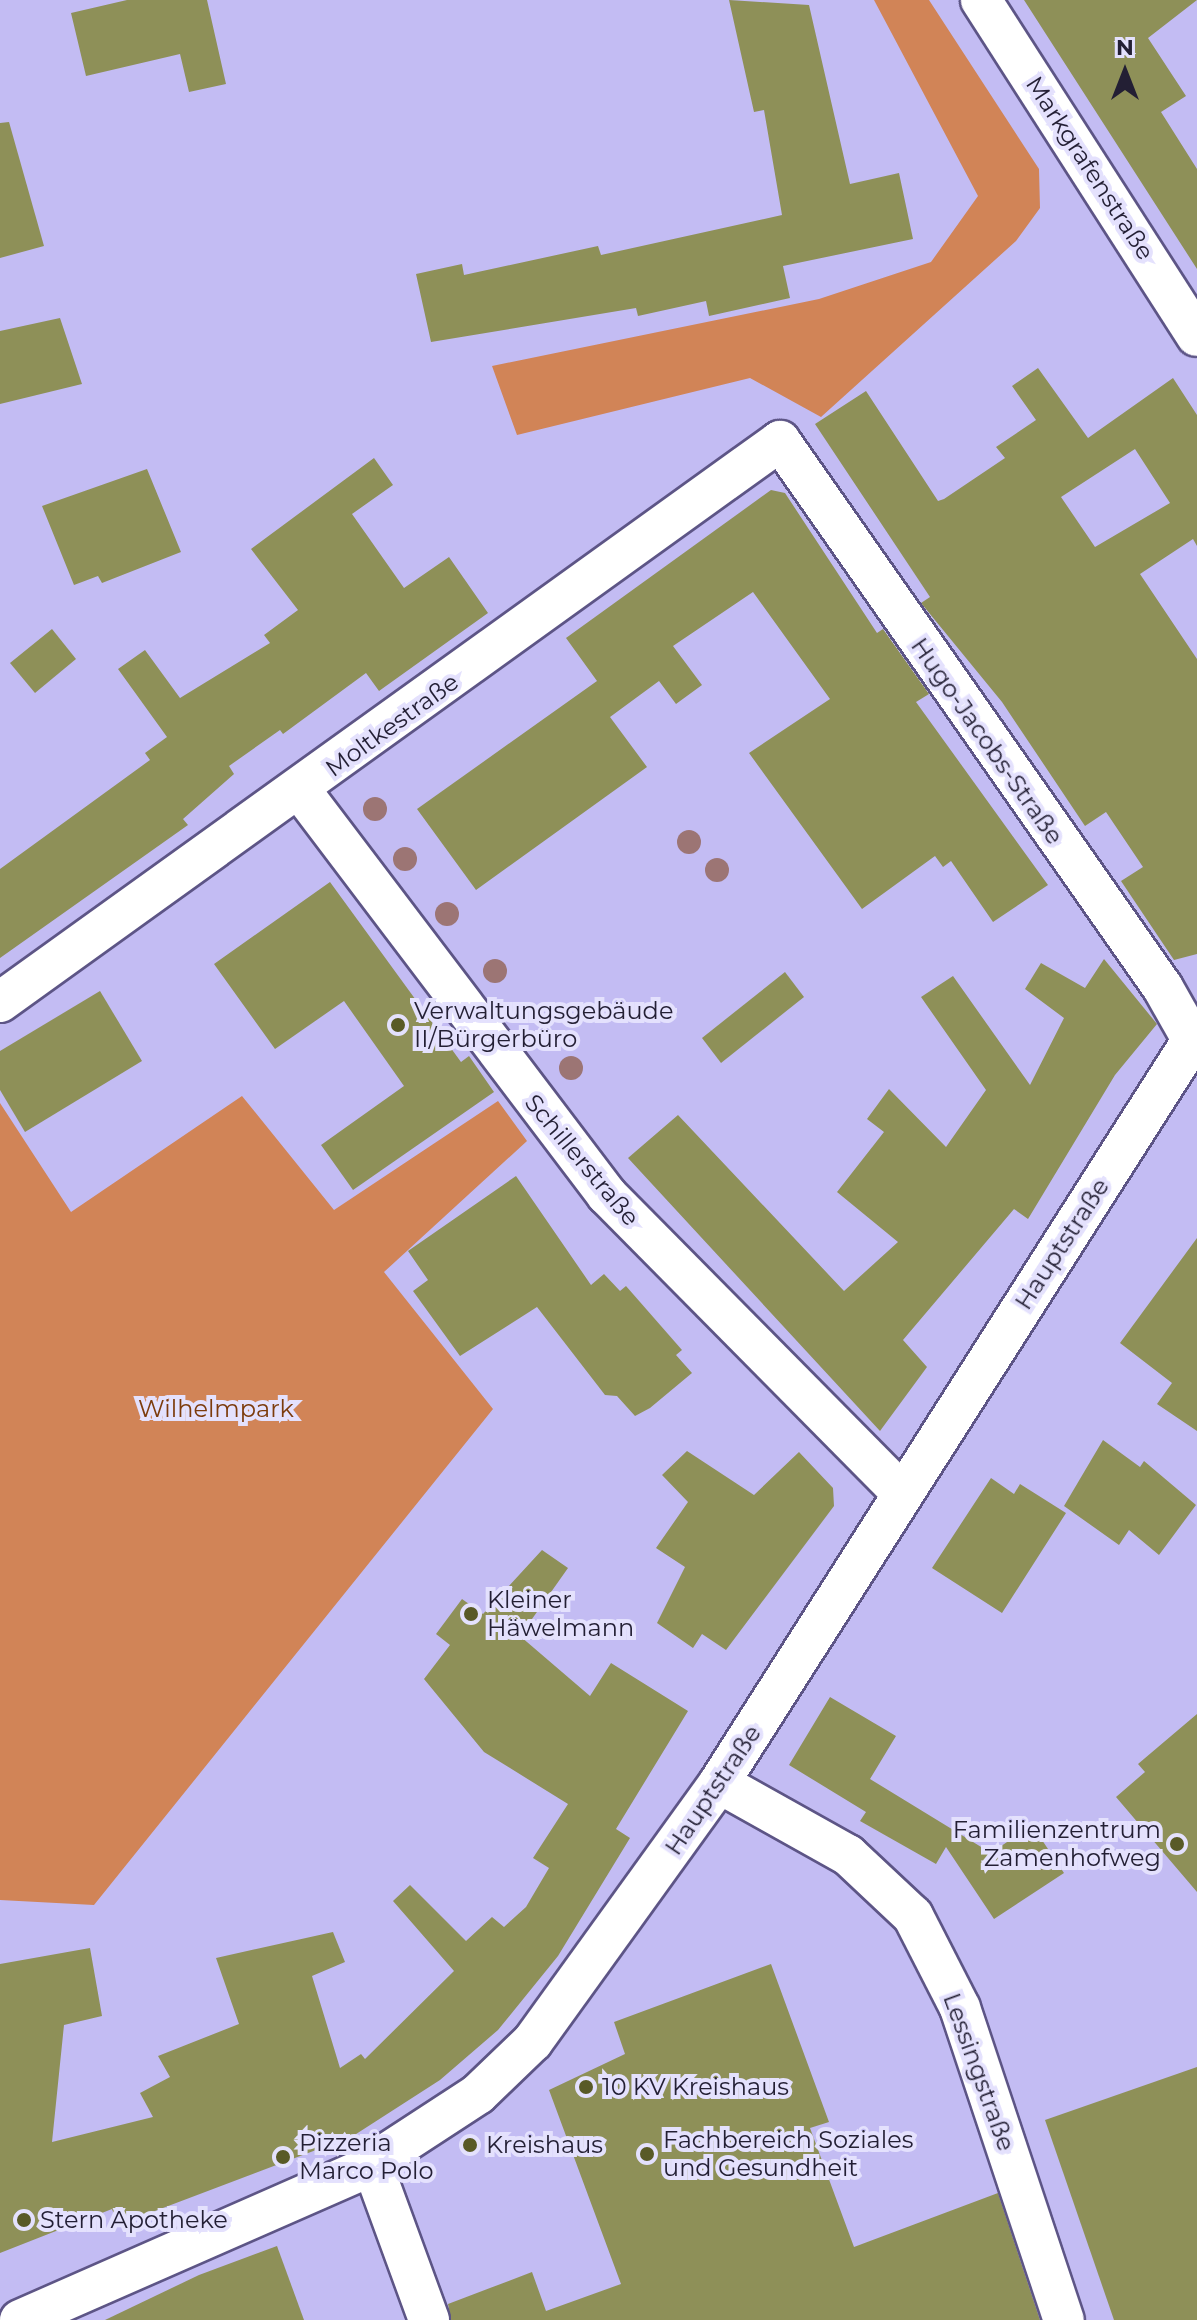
<!DOCTYPE html>
<html>
<head>
<meta charset="utf-8">
<style>
	body { margin:0 }
	#map { position:relative; width:1197px; height:2320px; overflow:hidden; background:#c3bcf3; font-family:Montserrat,sans-serif }
	div>[style] { position:absolute }
	[style*='--x'] { left:calc(var(--x)*1px); top:calc(var(--y)*1px); width:calc(var(--w)*1px); rotate:calc(var(--a)*1deg) }
	.green>* { inset:0; background:#d18457 }
	.building>* { inset:0; background:#8e9058 }
	.roads { filter:drop-shadow(2px 0 #5d5586) drop-shadow(-2px 0 #5d5586) drop-shadow(0 2px #5d5586) drop-shadow(0 -2px #5d5586) }
	.minor>* { height:40px; margin:-20px; padding:0 20px; transform-origin:20px; border-radius:20px; background:#fff }
	.trees>* { width:24px; height:24px; margin:-12px; border-radius:50%; background:#9c7574 }
	.dots>* { width:22px; height:22px; translate:-50% -50%; box-sizing:border-box; border:4px solid #e4e1fd; border-radius:50% }
	span { translate:-50% -50%; white-space:nowrap; text-align:center; line-height:1.15; -webkit-text-stroke:8px #e4e1fd; paint-order:stroke }
	.street-label { font-size:24px; color:#231f34 }
	.poi-label { font-size:24px; color:#231f34 }
	.left { translate:0 -50%; text-align:left }
	.right { translate:-100% -50%; text-align:right }
	.park-label { font-size:24px; color:#7c3b0c }
	.north { position:absolute; left:1085px; top:32px; width:80px; height:80px; -webkit-text-stroke:6px #e4e1fd; paint-order:stroke; rotate:0deg; font-size:22px; font-weight:700; line-height:32px; text-align:center; color:#231f34 }
	.north::after { content:''; display:block; margin:auto; width:28px; height:36px; background:#231f34; clip-path:polygon(50% 0,100% 100%,50% 72%,0 100%) }
</style>
</head>
<body>
<div id="map">
	<div class="green">
		<i style="clip-path:polygon(874px 0,929px 0,1039px 169px,1040px 208px,1016px 241px,821px 417px,750px 378px,517px 435px,492px 366px,819px 299px,931px 262px,978px 196px)"></i>
		<i style="clip-path:polygon(242px 1096px,334px 1210px,498px 1101px,527px 1141px,384px 1272px,493px 1409px,94px 1905px,0 1900px,0 1103px,71px 1212px)"></i>
	</div>
	<div class="building">
		<i style="clip-path:polygon(127px 0,207px 0,226px 84px,189px 92px,180px 54px,86px 76px,71px 13px)"></i>
		<i style="clip-path:polygon(729px 0,809px 5px,850px 184px,899px 173px,913px 239px,783px 266px,790px 298px,709px 316px,706px 301px,638px 316px,636px 308px,431px 342px,416px 274px,462px 264px,464px 275px,598px 246px,601px 255px,782px 215px,764px 110px,754px 112px)"></i>
		<i style="clip-path:polygon(1024px 0,1197px 0,1148px 38px,1186px 96px,1161px 112px,1197px 169px,1197px 269px)"></i>
		<i style="clip-path:polygon(9px 122px,44px 246px,0 258px,0 123px)"></i>
		<i style="clip-path:polygon(60px 318px,82px 384px,0 404px,0 331px)"></i>
		<i style="clip-path:polygon(evenodd,1038px 368px,1088px 438px,1173px 378px,1197px 415px,1197px 546px,1193px 539px,1140px 574px,1197px 659px,1197px 954px,1174px 960px,1121px 881px,1143px 867px,1106px 812px,1085px 826px,1002px 702px,921px 603px,930px 597px,815px 424px,866px 391px,938px 501px,944px 499px,1005px 458px,996px 447px,1036px 420px,1012px 386px,1038px 368px,1135px 449px,1170px 503px,1095px 547px,1061px 497px,1135px 449px)"></i>
		<i style="clip-path:polygon(374px 458px,393px 485px,352px 514px,404px 588px,449px 557px,488px 613px,379px 691px,366px 673px,283px 734px,280px 730px,229px 766px,234px 774px,183px 819px,188px 825px,0 958px,0 869px,150px 760px,145px 753px,167px 737px,118px 669px,145px 650px,180px 698px,270px 643px,264px 635px,298px 610px,251px 549px)"></i>
		<i style="clip-path:polygon(147px 469px,181px 552px,102px 583px,98px 576px,74px 585px,42px 506px)"></i>
		<i style="clip-path:polygon(771px 490px,785px 493px,877px 633px,883px 629px,929px 694px,916px 702px,1048px 885px,993px 922px,951px 861px,943px 867px,935px 856px,862px 909px,749px 753px,830px 699px,753px 592px,673px 646px,702px 685px,676px 704px,659px 681px,610px 717px,647px 767px,476px 890px,417px 809px,597px 681px,566px 638px)"></i>
		<i style="clip-path:polygon(52px 629px,76px 659px,35px 693px,10px 663px)"></i>
		<i style="clip-path:polygon(330px 882px,461px 1062px,469px 1056px,494px 1092px,353px 1190px,321px 1145px,404px 1086px,344px 1001px,275px 1049px,214px 964px)"></i>
		<i style="clip-path:polygon(1104px 959px,1157px 1024px,1115px 1075px,1028px 1219px,1014px 1209px,903px 1340px,927px 1367px,880px 1431px,628px 1158px,678px 1115px,844px 1291px,898px 1242px,837px 1192px,884px 1132px,867px 1119px,889px 1089px,946px 1147px,986px 1090px,921px 997px,953px 976px,1030px 1085px,1064px 1018px,1025px 989px,1041px 963px,1085px 988px)"></i>
		<i style="clip-path:polygon(785px 972px,804px 997px,721px 1063px,702px 1038px)"></i>
		<i style="clip-path:polygon(100px 991px,142px 1061px,25px 1132px,0 1090px,0 1051px)"></i>
		<i style="clip-path:polygon(516px 1176px,591px 1285px,604px 1274px,620px 1291px,626px 1286px,682px 1350px,676px 1355px,692px 1373px,650px 1408px,635px 1416px,617px 1396px,605px 1395px,537px 1307px,460px 1356px,413px 1291px,428px 1280px,408px 1251px)"></i>
		<i style="clip-path:polygon(1197px 1238px,1197px 1431px,1157px 1404px,1172px 1383px,1120px 1343px)"></i>
		<i style="clip-path:polygon(1103px 1440px,1140px 1467px,1144px 1461px,1196px 1505px,1159px 1555px,1129px 1530px,1119px 1545px,1064px 1506px)"></i>
		<i style="clip-path:polygon(687px 1451px,754px 1495px,799px 1452px,833px 1488px,834px 1506px,726px 1650px,702px 1634px,693px 1648px,657px 1623px,685px 1567px,656px 1548px,688px 1502px,662px 1475px)"></i>
		<i style="clip-path:polygon(991px 1478px,1014px 1494px,1020px 1484px,1066px 1513px,1002px 1613px,932px 1568px)"></i>
		<i style="clip-path:polygon(542px 1550px,568px 1568px,520px 1636px,590px 1696px,611px 1663px,688px 1711px,616px 1829px,630px 1838px,558px 1956px,498px 2030px,440px 2080px,353px 2136px,118px 2225px,112px 2209px,0 2253px,0 1964px,90px 1948px,102px 2016px,64px 2025px,52px 2142px,153px 2117px,140px 2093px,170px 2077px,158px 2056px,239px 2024px,216px 1958px,333px 1932px,345px 1962px,312px 1976px,340px 2068px,361px 2054px,365px 2059px,454px 1971px,393px 1901px,410px 1885px,466px 1941px,492px 1917px,504px 1927px,526px 1907px,549px 1868px,533px 1858px,568px 1804px,484px 1752px,424px 1679px,450px 1645px,436px 1634px,462px 1599px,483px 1614px)"></i>
		<i style="clip-path:polygon(830px 1697px,896px 1736px,870px 1779px,991px 1853px,1032px 1825px,1064px 1873px,994px 1919px,946px 1847px,936px 1864px,860px 1821px,866px 1812px,789px 1765px)"></i>
		<i style="clip-path:polygon(1197px 1714px,1197px 1892px,1116px 1797px,1145px 1772px,1138px 1764px)"></i>
		<i style="clip-path:polygon(771px 1964px,829px 2122px,810px 2128px,854px 2247px,998px 2193px,1040px 2320px,451px 2320px,448px 2304px,532px 2272px,546px 2311px,621px 2284px,549px 2090px,625px 2054px,614px 2022px)"></i>
		<i style="clip-path:polygon(1197px 2067px,1197px 2320px,1114px 2320px,1045px 2120px)"></i>
		<i style="clip-path:polygon(277px 2246px,304px 2320px,105px 2320px,199px 2275px)"></i>
	</div>
	<div class="roads">
		<div class="minor">
			<i style="--x:981;--y:0;--w:399;--a:57.3"></i>
			<i style="--x:301;--y:791;--w:507;--a:52.86"></i>
			<i style="--x:607;--y:1195;--w:419;--a:45.3"></i>
			<i style="--x:0;--y:1002;--w:961;--a:-35.72"></i>
			<i style="--x:780;--y:441;--w:668;--a:55"></i>
			<i style="--x:1163;--y:988;--w:69;--a:60.5"></i>
			<i style="--x:719;--y:1783;--w:148;--a:29.2"></i>
			<i style="--x:848;--y:1855;--w:89;--a:43.2"></i>
			<i style="--x:913;--y:1916;--w:103;--a:62.9"></i>
			<i style="--x:960;--y:2008;--w:329;--a:71.6"></i>
			<i style="--x:372;--y:2164;--w:166;--a:69.9"></i>
			<i style="--x:20;--y:2320;--w:371;--a:-23.7"></i>
			<i style="--x:360;--y:2171;--w:141;--a:-33.1"></i>
			<i style="--x:478;--y:2094;--w:76;--a:-43.9"></i>
			<i style="--x:533;--y:2041;--w:318;--a:-54.2"></i>
			<i style="--x:719;--y:1783;--w:889;--a:-57.49"></i>
		</div>
	</div>
	<div class="trees">
		<i style="left:375px;top:809px"></i>
		<i style="left:689px;top:842px"></i>
		<i style="left:405px;top:859px"></i>
		<i style="left:717px;top:870px"></i>
		<i style="left:447px;top:914px"></i>
		<i style="left:495px;top:971px"></i>
		<i style="left:571px;top:1068px"></i>
	</div>
	<div class="dots">
		<i style="left:398px;top:1025px;background:#595a27"></i>
		<i style="left:471px;top:1614px;background:#595a27"></i>
		<i style="left:1177px;top:1844px;background:#595a27"></i>
		<i style="left:586px;top:2087px;background:#595a27"></i>
		<i style="left:470px;top:2145px;background:#595a27"></i>
		<i style="left:647px;top:2154px;background:#595a27"></i>
		<i style="left:283px;top:2157px;background:#595a27"></i>
		<i style="left:24px;top:2220px;background:#595a27"></i>
	</div>
	<div class="street-label">
		<span style="left:1090px;top:168px;rotate:57deg">Markgrafenstraße</span>
		<span style="left:392px;top:725px;rotate:-36deg">Moltkestraße</span>
		<span style="left:987px;top:741px;rotate:55deg">Hugo-Jacobs-Straße</span>
		<span style="left:582px;top:1160px;rotate:50deg">Schillerstraße</span>
		<span style="left:1062px;top:1244px;rotate:-57deg">Hauptstraße</span>
		<span style="left:713px;top:1790px;rotate:-56deg">Hauptstraße</span>
		<span style="left:979px;top:2072px;rotate:70deg">Lessingstraße</span>
	</div>
	<div class="poi-label">
		<span class="left" style="left:414px;top:1025px">Verwaltungsgebäude<br>II/Bürgerbüro</span>
		<span class="left" style="left:487px;top:1614px">Kleiner<br>Häwelmann</span>
		<span class="right" style="left:1161px;top:1844px">Familienzentrum<br>Zamenhofweg</span>
		<span class="left" style="left:602px;top:2087px">10 KV Kreishaus</span>
		<span class="left" style="left:663px;top:2154px">Fachbereich Soziales<br>und Gesundheit</span>
		<span class="left" style="left:299px;top:2157px">Pizzeria<br>Marco Polo</span>
		<span class="left" style="left:486px;top:2145px">Kreishaus</span>
		<span class="left" style="left:40px;top:2220px">Stern Apotheke</span>
	</div>
	<div class="park-label">
		<span style="left:216px;top:1409px">Wilhelmpark</span>
	</div>
	<div class="north">N</div>
</div>
</body>
</html>
